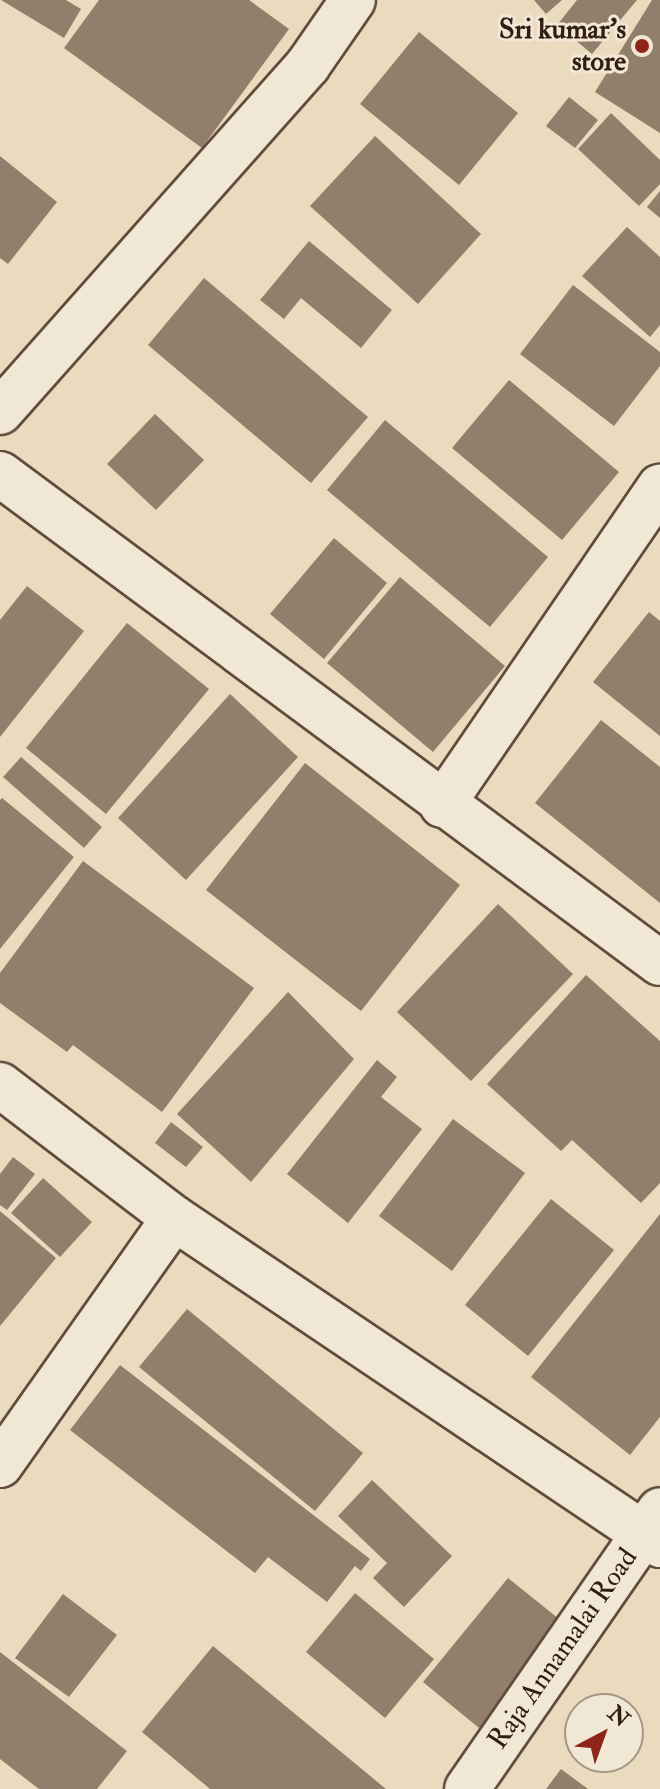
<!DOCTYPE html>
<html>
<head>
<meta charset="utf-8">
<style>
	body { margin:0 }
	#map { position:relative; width:660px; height:1789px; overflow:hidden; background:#eadabe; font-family:"IM FELL Double Pica",serif }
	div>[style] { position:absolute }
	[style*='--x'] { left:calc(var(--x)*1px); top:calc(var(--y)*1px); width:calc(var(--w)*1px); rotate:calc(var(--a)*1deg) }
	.building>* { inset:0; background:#927f6b }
	.roads { filter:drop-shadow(2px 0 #614c3c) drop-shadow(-2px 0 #614c3c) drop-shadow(0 2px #614c3c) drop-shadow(0 -2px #614c3c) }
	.street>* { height:44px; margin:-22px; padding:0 22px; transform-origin:22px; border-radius:22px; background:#f1e7d5 }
	.secondary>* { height:44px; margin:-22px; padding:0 22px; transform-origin:22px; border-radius:22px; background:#f1e7d5 }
	.dots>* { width:22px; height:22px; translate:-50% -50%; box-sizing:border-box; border:4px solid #f1e7d5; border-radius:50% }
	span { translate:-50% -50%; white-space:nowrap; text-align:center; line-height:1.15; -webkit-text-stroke:6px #f1e7d5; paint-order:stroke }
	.poi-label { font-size:28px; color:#331c11; font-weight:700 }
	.right { translate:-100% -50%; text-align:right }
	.street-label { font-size:28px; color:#331c11 }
	.north { position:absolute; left:564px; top:1693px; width:80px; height:80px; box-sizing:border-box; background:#f1e7d5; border:2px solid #a59687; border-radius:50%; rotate:41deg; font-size:22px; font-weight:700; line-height:32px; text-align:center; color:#331c11 }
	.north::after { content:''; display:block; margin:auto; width:28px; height:36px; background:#8f2418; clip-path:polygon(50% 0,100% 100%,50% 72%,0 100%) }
</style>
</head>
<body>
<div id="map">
	<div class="building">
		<i style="clip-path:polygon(1px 0,66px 0,81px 9px,64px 38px)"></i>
		<i style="clip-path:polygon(99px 0,249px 0,289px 29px,202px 148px,64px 48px)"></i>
		<i style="clip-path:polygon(534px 0,562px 0,546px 14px)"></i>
		<i style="clip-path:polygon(577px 0,637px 0,592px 54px,557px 25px)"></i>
		<i style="clip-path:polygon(652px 0,660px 0,660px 133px,595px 92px)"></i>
		<i style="clip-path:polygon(419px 32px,518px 113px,459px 185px,360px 104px)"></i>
		<i style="clip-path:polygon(569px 97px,598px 120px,575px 148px,546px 126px)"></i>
		<i style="clip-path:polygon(611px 113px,660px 160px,660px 184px,639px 206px,578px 149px)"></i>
		<i style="clip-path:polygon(375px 136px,481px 234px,418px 304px,310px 206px)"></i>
		<i style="clip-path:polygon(0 156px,57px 202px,8px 264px,0 258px)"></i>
		<i style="clip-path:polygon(660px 191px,660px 218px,647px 207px)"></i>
		<i style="clip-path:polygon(627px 227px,660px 257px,660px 325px,650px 337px,582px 276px)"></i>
		<i style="clip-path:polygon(309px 241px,392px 310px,361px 348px,301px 298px,284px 319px,260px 300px)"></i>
		<i style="clip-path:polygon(204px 278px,368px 417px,311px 483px,148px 345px)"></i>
		<i style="clip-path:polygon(573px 285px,660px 352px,660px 366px,614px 426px,520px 354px)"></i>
		<i style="clip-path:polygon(509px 380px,619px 472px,562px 540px,452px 448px)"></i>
		<i style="clip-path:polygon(155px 414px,204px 460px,156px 510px,107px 464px)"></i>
		<i style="clip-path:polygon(385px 420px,548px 557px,490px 627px,327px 490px)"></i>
		<i style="clip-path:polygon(334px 538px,387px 583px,324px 659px,270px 614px)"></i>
		<i style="clip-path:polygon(400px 577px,505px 666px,433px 752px,327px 663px)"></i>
		<i style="clip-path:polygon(27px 586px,84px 631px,0 737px,0 620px)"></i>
		<i style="clip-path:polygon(649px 612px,660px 621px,660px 736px,593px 682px)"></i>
		<i style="clip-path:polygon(127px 623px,209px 689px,106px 814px,26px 748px)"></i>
		<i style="clip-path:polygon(230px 694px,298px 757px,186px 880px,118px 818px)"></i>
		<i style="clip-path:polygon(601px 720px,660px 767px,660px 903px,535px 803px)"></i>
		<i style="clip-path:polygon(21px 757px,102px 827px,84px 848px,3px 777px)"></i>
		<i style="clip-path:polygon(305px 763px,460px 885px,361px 1011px,206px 890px)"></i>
		<i style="clip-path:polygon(2px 798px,74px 857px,0 949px,0 800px)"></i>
		<i style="clip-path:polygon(83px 861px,254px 988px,162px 1112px,73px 1045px,67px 1052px,0 1003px,0 973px)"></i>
		<i style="clip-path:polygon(498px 904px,573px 974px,471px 1081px,397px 1012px)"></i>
		<i style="clip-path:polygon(586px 975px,660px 1041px,660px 1183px,641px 1203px,572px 1140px,561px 1151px,487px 1084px)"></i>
		<i style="clip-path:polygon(288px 992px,354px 1059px,251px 1182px,177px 1114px)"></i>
		<i style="clip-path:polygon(377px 1060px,397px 1077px,381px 1097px,422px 1129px,348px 1223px,287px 1174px)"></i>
		<i style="clip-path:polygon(453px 1119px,525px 1173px,452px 1271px,379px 1216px)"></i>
		<i style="clip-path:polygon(171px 1122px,203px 1147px,186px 1167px,155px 1143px)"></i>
		<i style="clip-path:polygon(13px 1157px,35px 1174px,7px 1210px,0 1205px,0 1174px)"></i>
		<i style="clip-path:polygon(43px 1178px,92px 1222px,60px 1257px,11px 1213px)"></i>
		<i style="clip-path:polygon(551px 1199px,614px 1250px,528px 1356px,465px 1305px)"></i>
		<i style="clip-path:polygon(0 1211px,56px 1258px,0 1326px)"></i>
		<i style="clip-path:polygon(660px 1214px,660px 1417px,630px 1455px,531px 1377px)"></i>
		<i style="clip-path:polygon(187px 1309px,363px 1453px,315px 1511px,139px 1367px)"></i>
		<i style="clip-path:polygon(120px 1365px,370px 1559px,361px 1571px,355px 1566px,327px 1602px,268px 1557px,255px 1573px,70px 1430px)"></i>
		<i style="clip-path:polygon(372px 1480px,452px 1556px,404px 1607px,373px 1578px,387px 1563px,338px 1516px)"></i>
		<i style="clip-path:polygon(508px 1578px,564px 1623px,479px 1728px,423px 1682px)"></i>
		<i style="clip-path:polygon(355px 1593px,434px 1659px,385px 1718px,306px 1652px)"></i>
		<i style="clip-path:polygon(63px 1594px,117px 1635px,69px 1697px,15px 1658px)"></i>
		<i style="clip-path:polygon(213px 1646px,386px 1789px,210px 1789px,142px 1732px)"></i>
		<i style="clip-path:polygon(0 1652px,127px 1751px,97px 1789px,39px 1789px,0 1759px)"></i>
		<i style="clip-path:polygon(561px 1769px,588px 1789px,546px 1789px)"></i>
	</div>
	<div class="roads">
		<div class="street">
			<i style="--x:0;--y:412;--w:464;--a:-48.4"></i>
			<i style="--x:308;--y:65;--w:79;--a:-55.3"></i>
			<i style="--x:0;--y:474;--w:821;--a:36.54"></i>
			<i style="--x:442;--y:805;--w:386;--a:-55.6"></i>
			<i style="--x:0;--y:1085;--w:219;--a:37.4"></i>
			<i style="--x:174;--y:1218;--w:586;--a:33.93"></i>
			<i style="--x:0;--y:1465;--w:302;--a:-54.8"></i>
		</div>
		<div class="secondary">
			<i style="--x:467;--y:1789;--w:339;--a:-55.3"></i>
		</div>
	</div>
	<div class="dots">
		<i style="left:642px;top:46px;background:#8f2418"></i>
	</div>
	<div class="poi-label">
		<span class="right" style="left:626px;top:46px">Sri kumar's<br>store</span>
	</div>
	<div class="street-label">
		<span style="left:563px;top:1649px;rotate:-55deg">Raja Annamalai Road</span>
	</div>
	<div class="north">N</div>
</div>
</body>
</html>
